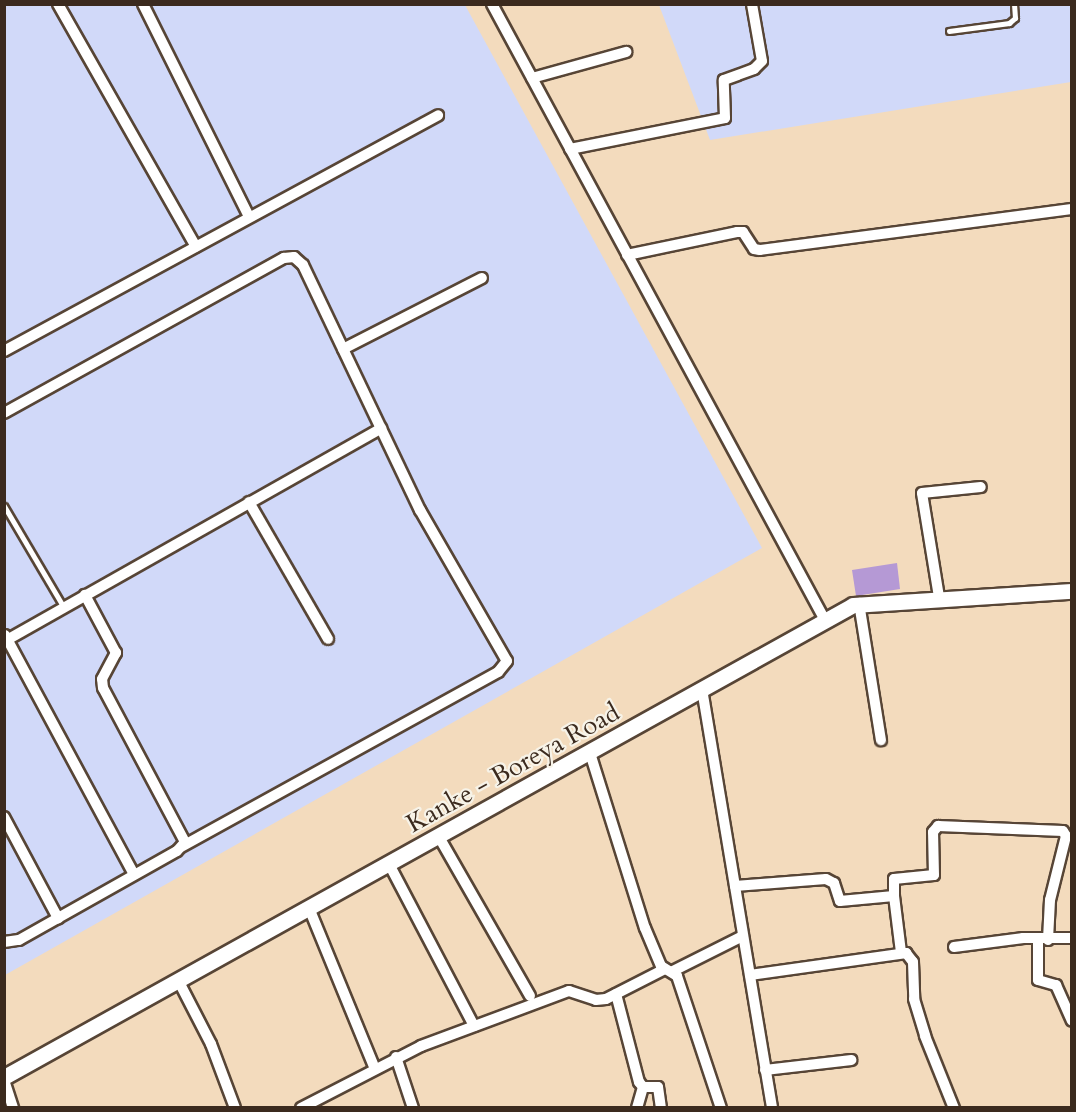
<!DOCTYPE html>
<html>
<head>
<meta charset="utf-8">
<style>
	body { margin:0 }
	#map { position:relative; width:1076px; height:1112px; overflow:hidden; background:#f3dbbd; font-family:Cardo,serif }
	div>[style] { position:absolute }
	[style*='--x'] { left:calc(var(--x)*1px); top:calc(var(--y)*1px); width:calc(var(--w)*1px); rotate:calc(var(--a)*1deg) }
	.built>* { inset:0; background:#d1d9f9 }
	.building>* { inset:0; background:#b599d5 }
	.roads { filter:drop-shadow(2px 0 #574536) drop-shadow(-2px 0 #574536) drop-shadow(0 2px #574536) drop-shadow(0 -2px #574536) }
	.lane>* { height:5px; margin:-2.5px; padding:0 2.5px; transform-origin:2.5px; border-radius:2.5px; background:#fff }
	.street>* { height:10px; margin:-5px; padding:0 5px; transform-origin:5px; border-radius:5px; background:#fff }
	.secondary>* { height:15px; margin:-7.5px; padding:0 7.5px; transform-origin:7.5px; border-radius:7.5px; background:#fff }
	span { translate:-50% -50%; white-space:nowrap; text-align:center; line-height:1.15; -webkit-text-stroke:4.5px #f7f3e8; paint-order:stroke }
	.street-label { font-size:26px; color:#3b2a1e }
	.frame { position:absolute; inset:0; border:6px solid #3b2a1e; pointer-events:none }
</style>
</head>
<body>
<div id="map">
	<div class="built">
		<i style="clip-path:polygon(5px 5px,465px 5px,762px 548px,5px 975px)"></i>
		<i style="clip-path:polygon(659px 5px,1071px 5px,1071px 82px,710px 140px)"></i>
	</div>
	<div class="building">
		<i style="clip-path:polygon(897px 563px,900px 589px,856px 596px,852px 570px)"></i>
	</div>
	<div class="roads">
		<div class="lane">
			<i style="--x:949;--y:31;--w:61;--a:-7.6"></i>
			<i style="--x:1009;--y:23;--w:8;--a:-40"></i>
			<i style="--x:1015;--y:18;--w:14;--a:-94"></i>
			<i style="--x:4;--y:506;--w:118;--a:59.5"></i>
		</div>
		<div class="street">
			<i style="--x:58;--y:4;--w:279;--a:60.4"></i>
			<i style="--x:143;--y:4;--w:238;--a:63.5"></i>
			<i style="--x:492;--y:4;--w:700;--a:61.61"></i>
			<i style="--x:532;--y:78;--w:98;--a:-15.5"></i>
			<i style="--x:570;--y:149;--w:158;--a:-11.3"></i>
			<i style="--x:725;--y:118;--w:38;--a:-92"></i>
			<i style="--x:724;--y:80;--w:32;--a:-20"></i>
			<i style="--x:754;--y:69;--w:11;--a:-45"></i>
			<i style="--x:762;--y:61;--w:58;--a:-100"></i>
			<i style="--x:627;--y:255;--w:112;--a:-11.8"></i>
			<i style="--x:737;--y:232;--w:6;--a:0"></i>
			<i style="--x:743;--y:232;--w:20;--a:57"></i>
			<i style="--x:754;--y:249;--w:6;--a:9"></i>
			<i style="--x:760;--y:250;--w:315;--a:-7.5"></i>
			<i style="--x:343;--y:349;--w:156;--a:-27.1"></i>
			<i style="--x:4;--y:351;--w:494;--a:-28.5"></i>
			<i style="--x:4;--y:413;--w:320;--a:-29"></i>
			<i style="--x:284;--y:258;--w:10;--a:-6"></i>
			<i style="--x:294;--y:257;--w:12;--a:42"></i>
			<i style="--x:303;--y:265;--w:272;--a:64.5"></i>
			<i style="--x:420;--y:510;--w:174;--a:60.1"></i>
			<i style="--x:507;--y:661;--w:14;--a:129"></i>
			<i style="--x:498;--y:672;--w:360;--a:151.1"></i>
			<i style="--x:249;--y:502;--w:158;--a:60"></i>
			<i style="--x:939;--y:597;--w:105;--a:-99.3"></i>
			<i style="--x:922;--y:493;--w:59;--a:-5.8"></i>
			<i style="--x:859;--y:603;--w:139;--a:80.9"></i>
			<i style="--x:5;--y:635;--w:272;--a:61.7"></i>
			<i style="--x:7;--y:640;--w:430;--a:-29.5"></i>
			<i style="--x:702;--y:689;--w:425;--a:80.5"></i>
			<i style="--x:590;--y:753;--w:183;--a:72.6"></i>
			<i style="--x:645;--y:928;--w:41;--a:67.2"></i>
			<i style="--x:661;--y:966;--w:19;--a:32"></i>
			<i style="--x:677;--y:976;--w:139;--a:71.6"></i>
			<i style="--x:4;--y:817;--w:115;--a:61.9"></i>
			<i style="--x:439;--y:837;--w:183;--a:60.2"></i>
			<i style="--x:389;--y:864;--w:183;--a:62.3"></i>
			<i style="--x:735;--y:886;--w:91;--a:-4.4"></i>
			<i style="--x:826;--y:879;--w:9;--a:27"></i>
			<i style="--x:834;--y:883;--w:19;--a:72"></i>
			<i style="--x:840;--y:901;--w:54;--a:-5.3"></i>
			<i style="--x:894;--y:896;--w:56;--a:82.9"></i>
			<i style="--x:894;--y:896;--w:17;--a:-90"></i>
			<i style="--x:894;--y:879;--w:40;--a:-5.7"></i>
			<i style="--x:934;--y:875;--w:43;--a:-91.3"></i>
			<i style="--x:933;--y:832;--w:8;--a:-50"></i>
			<i style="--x:938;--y:826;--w:125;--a:2.3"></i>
			<i style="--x:1063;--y:831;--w:6;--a:59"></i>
			<i style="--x:1066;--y:836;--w:66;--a:104"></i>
			<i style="--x:1050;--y:900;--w:40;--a:92.9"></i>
			<i style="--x:309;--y:908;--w:174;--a:67.7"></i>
			<i style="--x:1038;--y:939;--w:41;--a:90"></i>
			<i style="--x:1038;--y:980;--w:19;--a:16"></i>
			<i style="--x:1056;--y:985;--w:39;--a:66"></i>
			<i style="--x:4;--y:942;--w:15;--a:-8"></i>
			<i style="--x:19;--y:940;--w:181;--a:-29.4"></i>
			<i style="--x:177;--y:851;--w:12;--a:-48"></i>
			<i style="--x:185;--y:842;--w:174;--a:-118"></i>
			<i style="--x:103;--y:688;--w:9;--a:-96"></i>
			<i style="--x:102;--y:679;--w:30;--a:-62"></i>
			<i style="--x:116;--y:653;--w:66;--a:-118.1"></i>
			<i style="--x:954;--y:947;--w:70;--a:-7.4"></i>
			<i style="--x:1023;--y:938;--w:49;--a:0"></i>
			<i style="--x:673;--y:971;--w:78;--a:-26.6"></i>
			<i style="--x:750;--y:975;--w:158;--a:-8"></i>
			<i style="--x:906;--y:953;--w:11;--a:52"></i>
			<i style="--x:913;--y:962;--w:37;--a:88"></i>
			<i style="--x:914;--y:999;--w:39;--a:73"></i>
			<i style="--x:925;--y:1036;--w:78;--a:68.1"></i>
			<i style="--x:178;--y:980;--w:72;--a:62.7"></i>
			<i style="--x:211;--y:1044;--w:68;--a:69.4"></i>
			<i style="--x:616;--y:994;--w:91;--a:75.4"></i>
			<i style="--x:639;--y:1082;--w:6;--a:51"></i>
			<i style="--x:643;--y:1087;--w:15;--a:0"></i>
			<i style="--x:658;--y:1087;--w:21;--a:82"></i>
			<i style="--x:396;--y:1057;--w:54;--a:71.6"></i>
			<i style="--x:765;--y:1070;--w:87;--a:-6.6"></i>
			<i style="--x:4;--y:1080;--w:29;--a:72"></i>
			<i style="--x:301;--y:1108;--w:135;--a:-27.3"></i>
			<i style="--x:421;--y:1046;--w:158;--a:-20.4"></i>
			<i style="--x:569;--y:991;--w:28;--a:18"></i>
			<i style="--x:596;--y:1000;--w:10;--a:-6"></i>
			<i style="--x:606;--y:999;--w:66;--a:-27"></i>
			<i style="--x:637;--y:1108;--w:22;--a:-74"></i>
		</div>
		<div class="secondary">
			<i style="--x:4;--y:1077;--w:971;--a:-29.07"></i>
			<i style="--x:853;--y:605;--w:219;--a:-3.7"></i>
		</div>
	</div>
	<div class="street-label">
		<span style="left:513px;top:768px;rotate:-29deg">Kanke - Boreya Road</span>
	</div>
	<div class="frame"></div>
</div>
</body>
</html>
